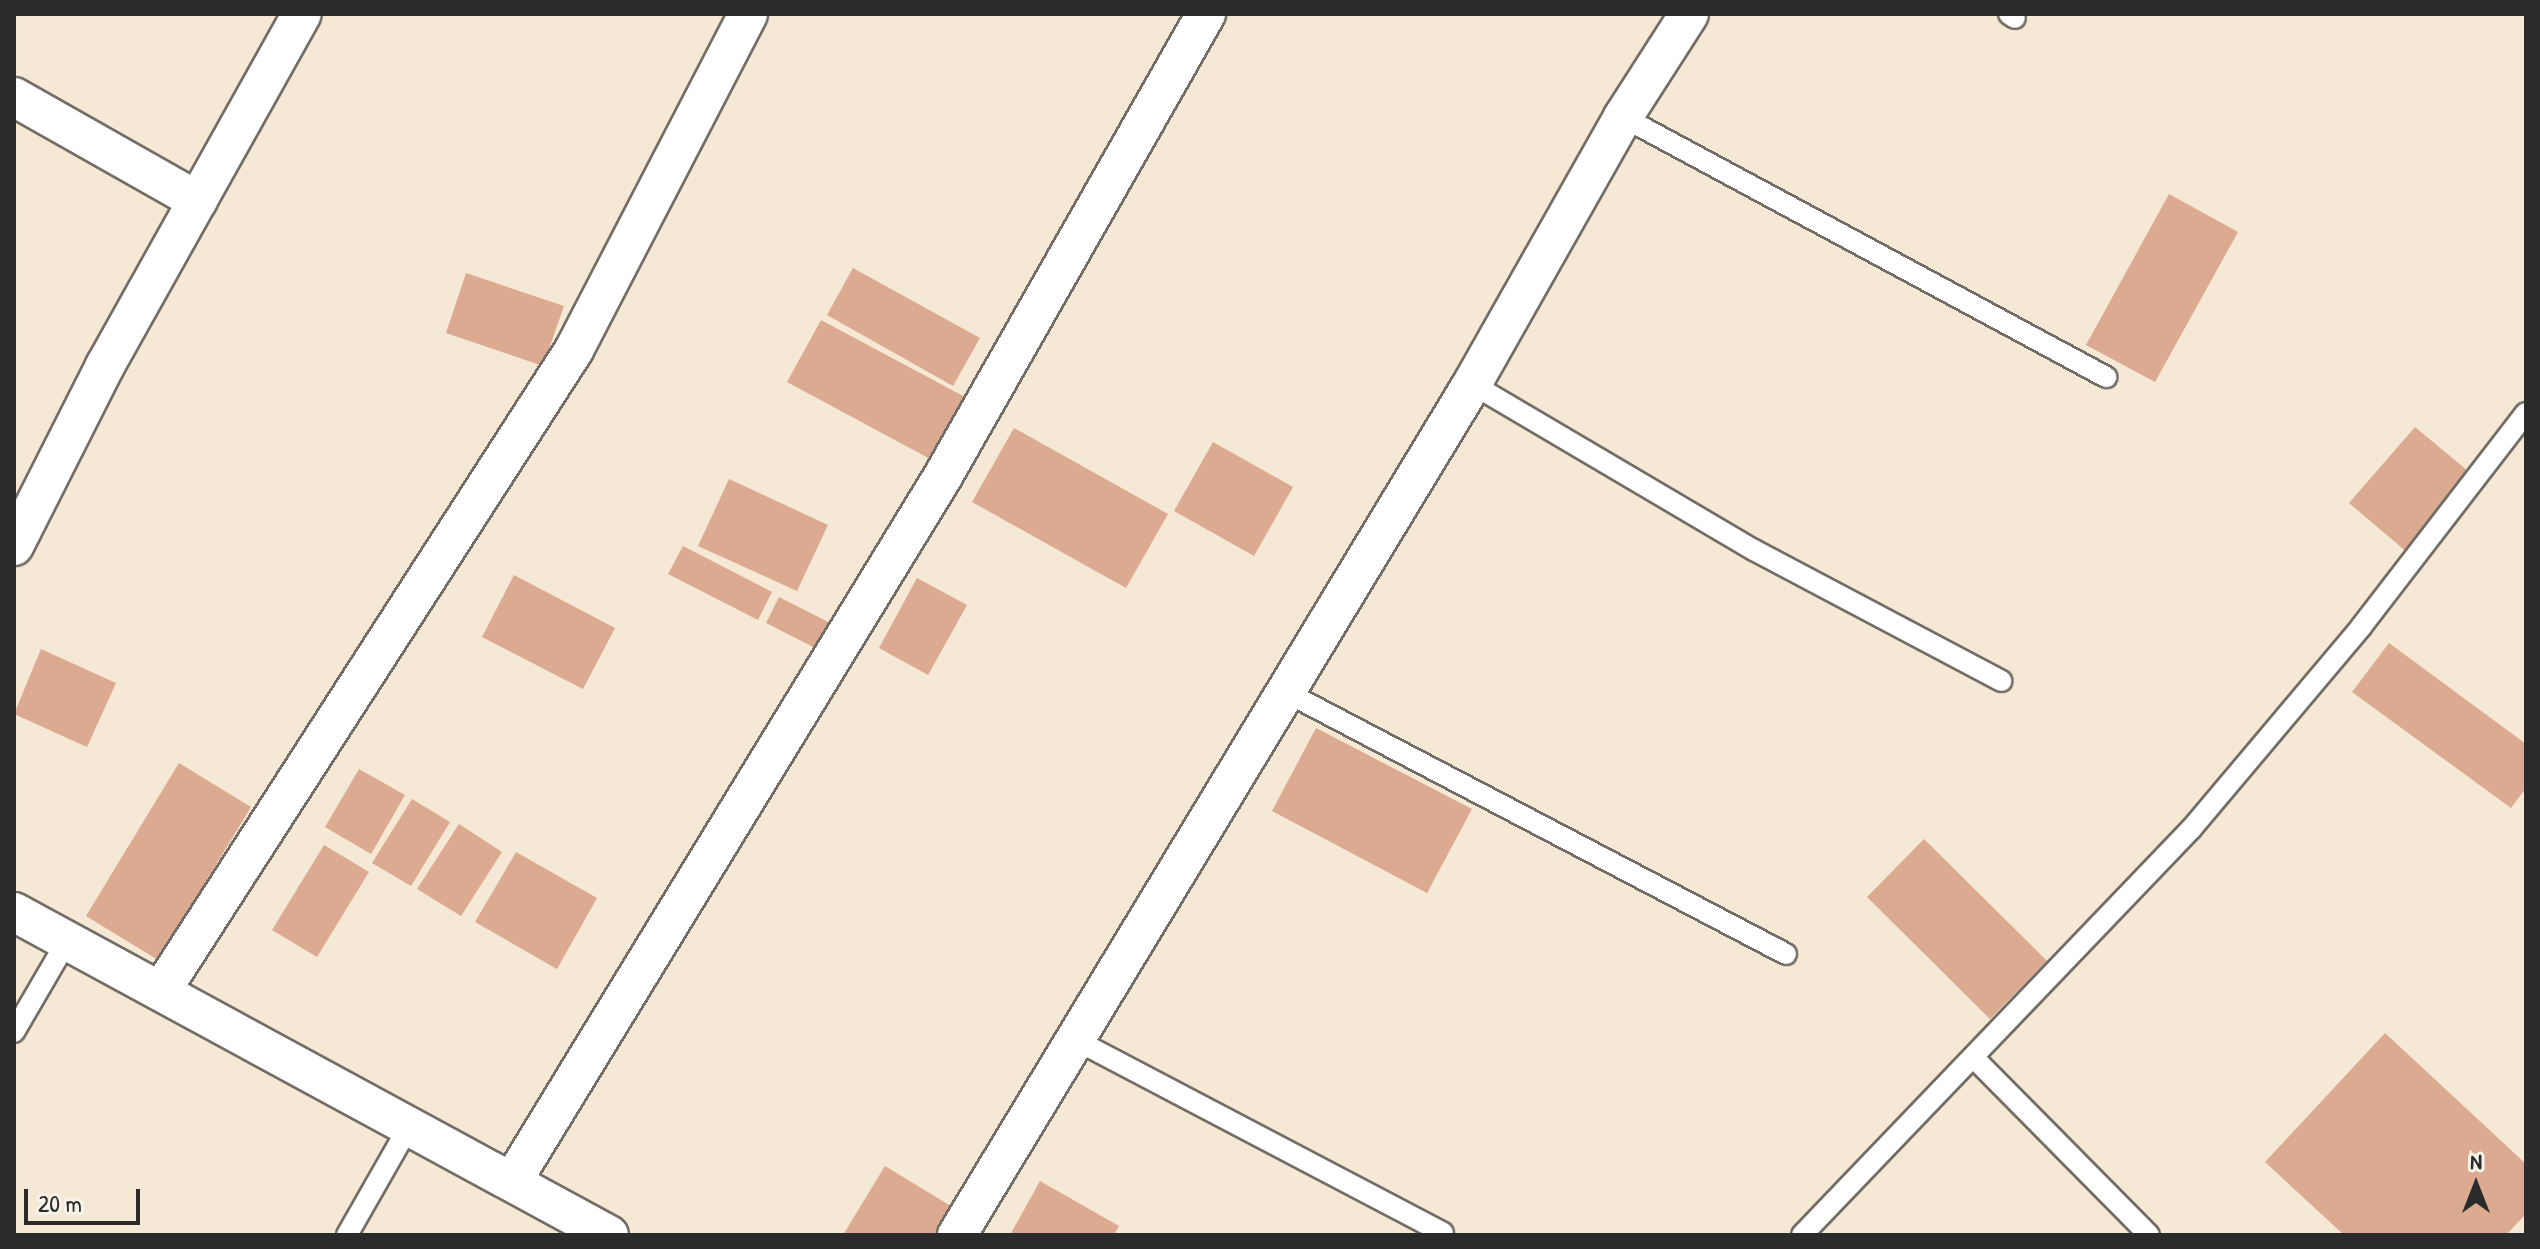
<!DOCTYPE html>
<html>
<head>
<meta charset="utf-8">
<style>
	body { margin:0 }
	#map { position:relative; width:2540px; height:1249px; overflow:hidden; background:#f5e8d4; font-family:"Patrick Hand",sans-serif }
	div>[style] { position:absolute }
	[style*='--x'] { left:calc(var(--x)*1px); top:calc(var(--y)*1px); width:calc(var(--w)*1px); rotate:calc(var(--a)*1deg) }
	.building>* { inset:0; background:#dbaa90 }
	.roads { filter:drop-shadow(2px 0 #726d66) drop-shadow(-2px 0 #726d66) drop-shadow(0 2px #726d66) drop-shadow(0 -2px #726d66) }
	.lane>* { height:20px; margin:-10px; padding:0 10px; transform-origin:10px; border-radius:10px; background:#fff }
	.street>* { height:38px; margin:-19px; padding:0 19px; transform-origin:19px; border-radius:19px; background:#fff }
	span { translate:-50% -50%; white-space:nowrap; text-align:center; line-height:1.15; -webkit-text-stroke:7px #f7f3e8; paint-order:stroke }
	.frame { position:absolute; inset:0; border:16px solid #2b2b2b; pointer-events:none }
	.north { position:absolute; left:2436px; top:1145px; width:80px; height:80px; -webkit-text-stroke:6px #f7f3e8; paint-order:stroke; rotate:0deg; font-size:22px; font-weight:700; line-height:32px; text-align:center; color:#2b2b2b }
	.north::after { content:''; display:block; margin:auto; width:28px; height:36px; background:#2b2b2b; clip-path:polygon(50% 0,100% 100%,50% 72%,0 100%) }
	.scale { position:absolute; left:24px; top:1189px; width:116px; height:36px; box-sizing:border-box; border:4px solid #2b2b2b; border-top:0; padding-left:10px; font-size:24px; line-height:28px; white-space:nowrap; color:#2b2b2b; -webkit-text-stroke:6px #f7f3e8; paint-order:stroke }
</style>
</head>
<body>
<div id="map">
	<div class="building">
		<i style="clip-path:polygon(2169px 194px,2238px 232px,2155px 382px,2086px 345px)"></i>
		<i style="clip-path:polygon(853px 268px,980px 338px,953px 386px,827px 315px)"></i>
		<i style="clip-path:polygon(466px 273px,564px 306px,543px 366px,446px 333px)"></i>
		<i style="clip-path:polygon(821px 320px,965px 397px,932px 460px,787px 382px)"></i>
		<i style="clip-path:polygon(2415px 427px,2474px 476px,2408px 553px,2349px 503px)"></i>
		<i style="clip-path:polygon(1014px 428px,1168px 514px,1126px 588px,972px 502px)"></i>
		<i style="clip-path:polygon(1213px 442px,1293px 487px,1254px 556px,1174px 511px)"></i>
		<i style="clip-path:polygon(729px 479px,828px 525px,797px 591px,698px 546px)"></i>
		<i style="clip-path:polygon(683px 546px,772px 592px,758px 620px,668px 574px)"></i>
		<i style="clip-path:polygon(514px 575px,615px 628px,583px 689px,482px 637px)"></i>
		<i style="clip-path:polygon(917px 578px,967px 605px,928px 675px,879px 648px)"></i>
		<i style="clip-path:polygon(779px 597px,840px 628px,827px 654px,766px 623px)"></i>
		<i style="clip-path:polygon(2389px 643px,2526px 744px,2526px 788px,2511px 808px,2352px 692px)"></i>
		<i style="clip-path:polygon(41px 649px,116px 683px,87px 747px,14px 714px)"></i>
		<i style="clip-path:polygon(1316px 728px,1472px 809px,1427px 893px,1272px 811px)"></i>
		<i style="clip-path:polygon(179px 763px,251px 807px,158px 960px,86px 916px)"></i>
		<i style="clip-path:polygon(359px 769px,405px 795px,371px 854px,325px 827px)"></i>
		<i style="clip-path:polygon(412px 799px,450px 822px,411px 886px,372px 863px)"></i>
		<i style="clip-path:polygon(459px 824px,502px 852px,461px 916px,417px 889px)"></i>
		<i style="clip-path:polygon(1924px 839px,2047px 961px,1990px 1019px,1867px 897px)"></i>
		<i style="clip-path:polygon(324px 845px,369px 872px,317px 957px,272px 930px)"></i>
		<i style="clip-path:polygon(516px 852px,597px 898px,557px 969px,475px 922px)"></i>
		<i style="clip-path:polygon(2385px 1033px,2526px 1164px,2526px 1214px,2506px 1235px,2344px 1235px,2265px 1162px)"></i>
		<i style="clip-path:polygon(885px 1166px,954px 1208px,938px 1235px,843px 1235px)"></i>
		<i style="clip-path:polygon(1040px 1181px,1119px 1226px,1114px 1235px,1010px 1235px)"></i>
	</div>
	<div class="roads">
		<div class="lane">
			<i style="--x:2009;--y:14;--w:7;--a:34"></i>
			<i style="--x:1623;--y:117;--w:549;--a:28.29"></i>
			<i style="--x:1472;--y:384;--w:327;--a:30.5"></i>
			<i style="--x:1754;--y:550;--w:280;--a:27.9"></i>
			<i style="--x:1282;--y:690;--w:569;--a:27.65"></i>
			<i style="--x:14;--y:1032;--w:105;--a:-59.8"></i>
			<i style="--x:1072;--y:1038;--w:419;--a:27.7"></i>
			<i style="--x:1973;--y:1057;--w:250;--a:45.3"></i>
			<i style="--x:347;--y:1235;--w:123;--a:-60.3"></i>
			<i style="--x:1802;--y:1235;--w:564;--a:-46.22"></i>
			<i style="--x:2192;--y:828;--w:263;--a:-49.9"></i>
			<i style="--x:2361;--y:627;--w:270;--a:-52.4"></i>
		</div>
		<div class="street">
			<i style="--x:14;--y:97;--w:211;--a:29.5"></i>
			<i style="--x:14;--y:546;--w:202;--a:-63.2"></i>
			<i style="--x:105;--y:366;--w:403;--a:-60.8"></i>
			<i style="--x:14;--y:912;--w:677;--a:28.5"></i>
			<i style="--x:161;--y:991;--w:763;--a:-57.21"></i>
			<i style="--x:574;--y:350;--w:378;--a:-62.6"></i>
			<i style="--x:513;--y:1180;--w:825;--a:-58.58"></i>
			<i style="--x:943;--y:476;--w:532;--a:-60.35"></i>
			<i style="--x:957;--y:1235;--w:995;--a:-58.82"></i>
			<i style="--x:1472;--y:384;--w:307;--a:-60.5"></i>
			<i style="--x:1623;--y:117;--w:122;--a:-57.3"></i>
		</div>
	</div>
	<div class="frame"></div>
	<div class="north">N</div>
	<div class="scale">20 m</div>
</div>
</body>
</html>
